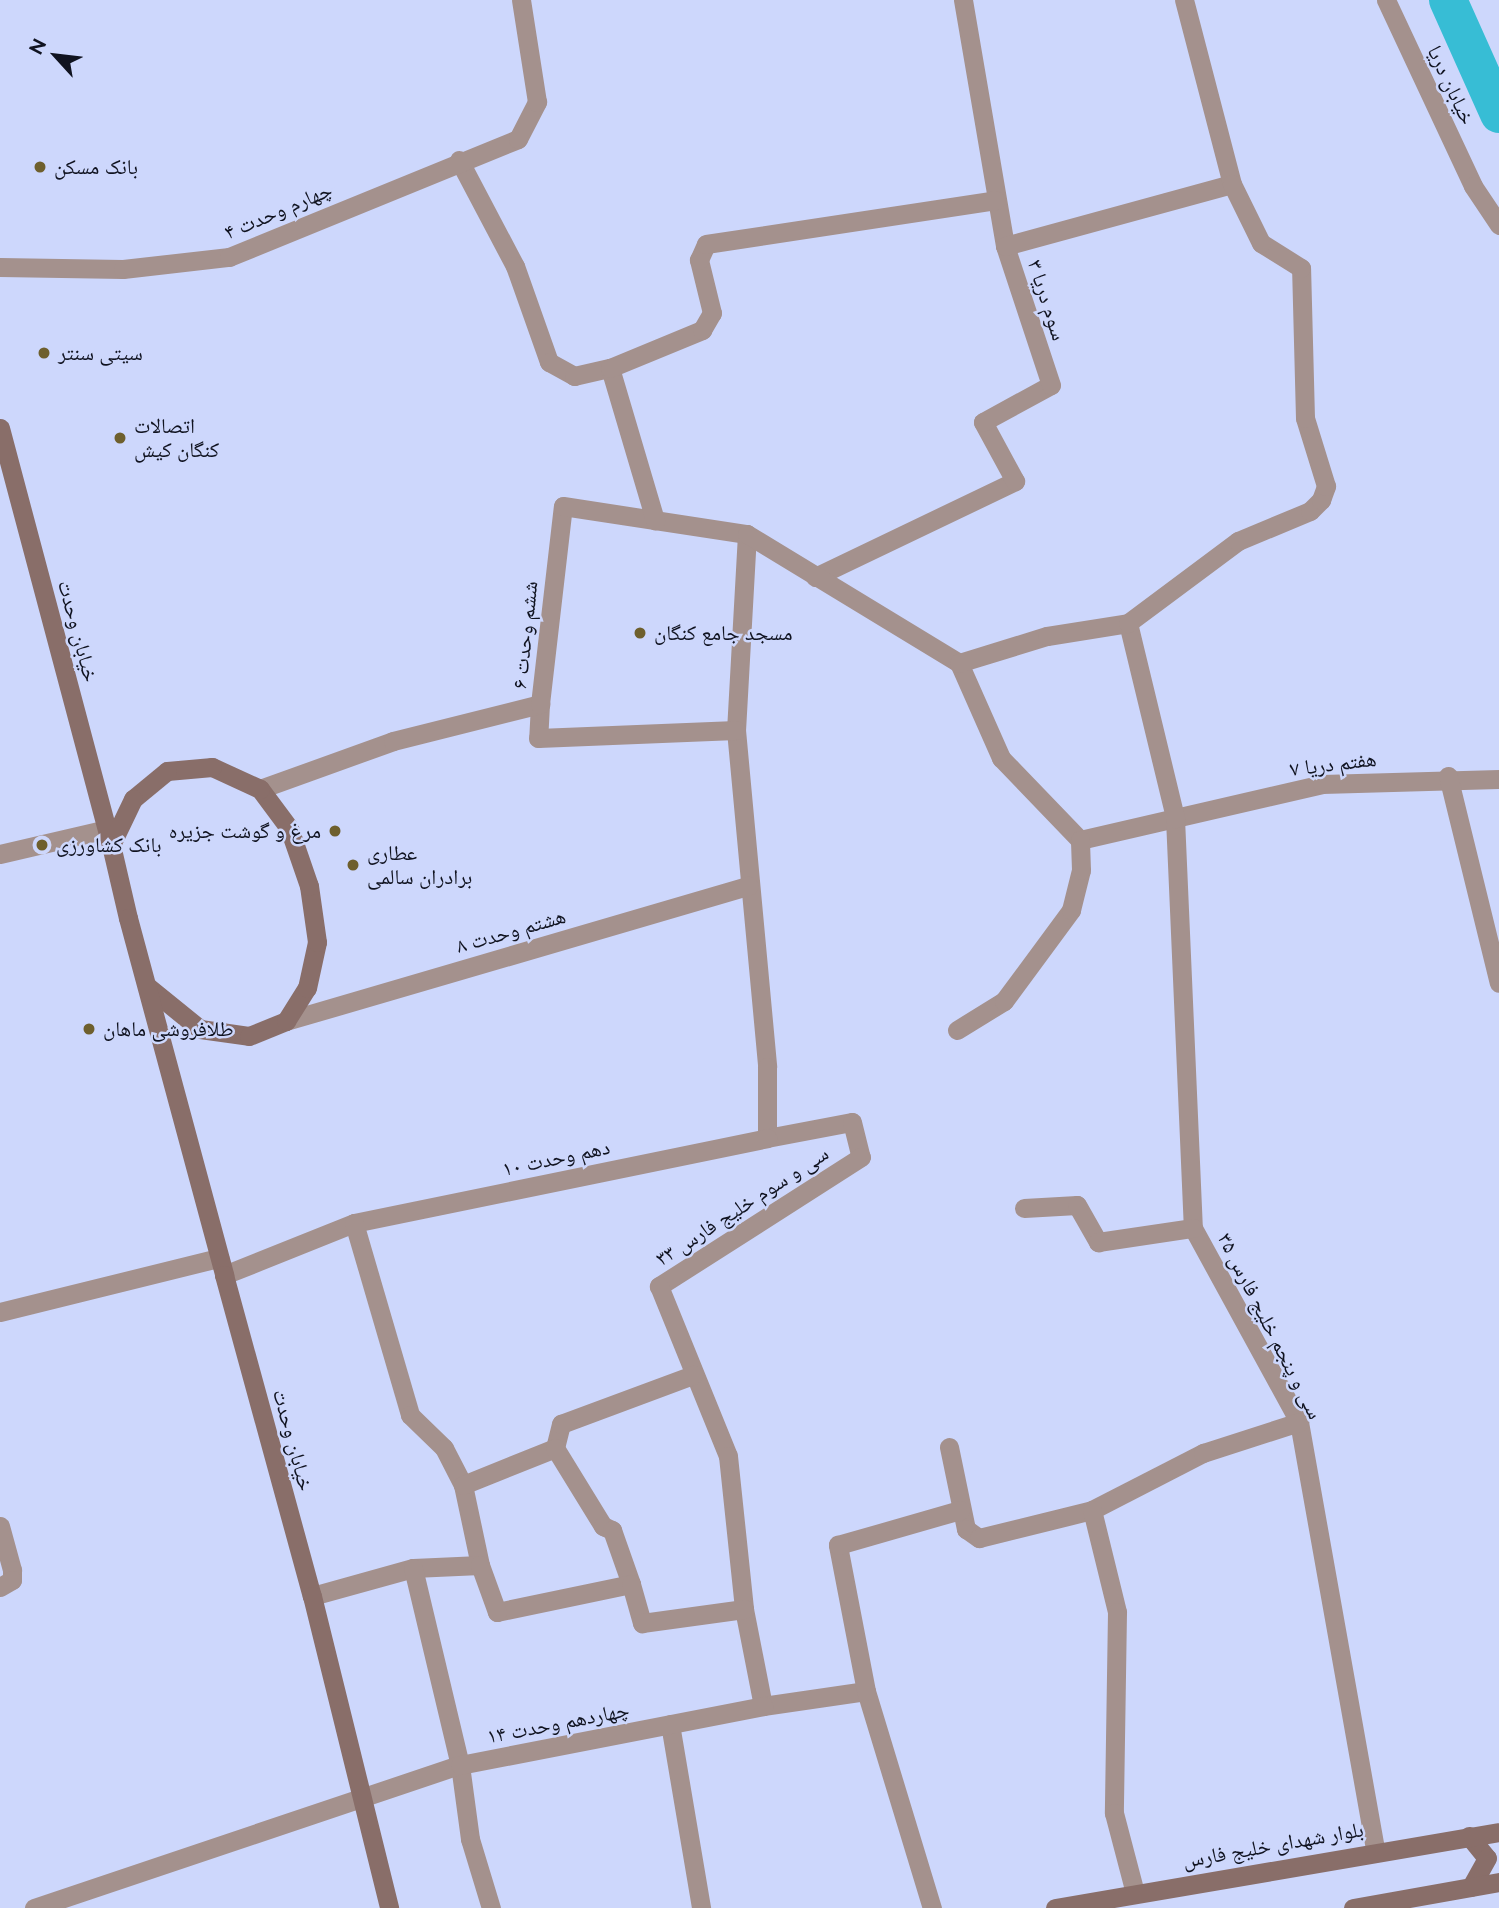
<!DOCTYPE html>
<html>
<head>
<meta charset="utf-8">
<style>
	body { margin:0 }
	#map { position:relative; width:1499px; height:1908px; overflow:hidden; background:#cdd7fc; font-family:Raleway,"Noto Naskh Arabic",sans-serif }
	div>[style] { position:absolute }
	[style*='--x'] { left:calc(var(--x)*1px); top:calc(var(--y)*1px); width:calc(var(--w)*1px); rotate:calc(var(--a)*1deg) }
	.canal>* { height:38px; margin:-19px; padding:0 19px; transform-origin:19px; border-radius:19px; background:#37bdd5 }
	.service>* { height:19px; margin:-9.5px; padding:0 9.5px; transform-origin:9.5px; border-radius:9.5px; background:#a4918d }
	.minor>* { height:19px; margin:-9.5px; padding:0 9.5px; transform-origin:9.5px; border-radius:9.5px; background:#a4918d }
	.tertiary>* { height:19px; margin:-9.5px; padding:0 9.5px; transform-origin:9.5px; border-radius:9.5px; background:#a4918d }
	.secondary>* { height:19px; margin:-9.5px; padding:0 9.5px; transform-origin:9.5px; border-radius:9.5px; background:#896e69 }
	.dots>* { width:19px; height:19px; translate:-50% -50%; box-sizing:border-box; border:4px solid #cdd7fc; border-radius:50% }
	span { translate:-50% -50%; white-space:nowrap; text-align:center; line-height:1.15; -webkit-text-stroke:5px #cdd7fc; paint-order:stroke }
	.street-label { font-size:21px; color:#101320 }
	.poi-label { font-size:21px; color:#101320 }
	.left { translate:0 -50%; text-align:left }
	.right { translate:-100% -50%; text-align:right }
	.north { position:absolute; left:21px; top:21px; width:70px; height:70px; -webkit-text-stroke:5px #cdd7fc; paint-order:stroke; rotate:297deg; font-size:19px; font-weight:700; line-height:28px; text-align:center; color:#101320 }
	.north::after { content:''; display:block; margin:auto; width:24px; height:32px; background:#101320; clip-path:polygon(50% 0,100% 100%,50% 72%,0 100%) }
</style>
</head>
<body>
<div id="map">
	<div class="canal">
		<i style="--x:1448;--y:0;--w:125;--a:65.9"></i>
	</div>
	<div class="service">
		<i style="--x:963;--y:0;--w:250;--a:80.3"></i>
		<i style="--x:747;--y:534;--w:196;--a:93.2"></i>
		<i style="--x:736;--y:730;--w:338;--a:84.7"></i>
		<i style="--x:767;--y:1067;--w:71;--a:90"></i>
		<i style="--x:767;--y:1138;--w:86;--a:-10.7"></i>
		<i style="--x:852;--y:1122;--w:36;--a:76"></i>
		<i style="--x:861;--y:1157;--w:240;--a:147.4"></i>
		<i style="--x:659;--y:1286;--w:183;--a:67.9"></i>
		<i style="--x:728;--y:1456;--w:154;--a:84"></i>
		<i style="--x:744;--y:1609;--w:99;--a:78.9"></i>
		<i style="--x:763;--y:1706;--w:104;--a:-8.3"></i>
		<i style="--x:866;--y:1691;--w:227;--a:73.1"></i>
		<i style="--x:815;--y:577;--w:222;--a:-25.6"></i>
		<i style="--x:1015;--y:481;--w:67;--a:-118.5"></i>
		<i style="--x:983;--y:422;--w:77;--a:-28.6"></i>
		<i style="--x:1051;--y:385;--w:146;--a:-108.3"></i>
		<i style="--x:1005;--y:246;--w:235;--a:-15.3"></i>
		<i style="--x:1232;--y:184;--w:190;--a:-104.6"></i>
		<i style="--x:540;--y:704;--w:34;--a:93"></i>
		<i style="--x:538;--y:738;--w:198;--a:-2.3"></i>
		<i style="--x:260;--y:789;--w:141;--a:-19.8"></i>
		<i style="--x:393;--y:741;--w:152;--a:-14.1"></i>
		<i style="--x:540;--y:704;--w:199;--a:-83.4"></i>
		<i style="--x:563;--y:506;--w:186;--a:8.7"></i>
		<i style="--x:747;--y:534;--w:248;--a:31.3"></i>
		<i style="--x:959;--y:663;--w:104;--a:66.1"></i>
		<i style="--x:1001;--y:758;--w:114;--a:46.1"></i>
		<i style="--x:1080;--y:840;--w:248;--a:-13"></i>
		<i style="--x:1322;--y:784;--w:177;--a:-1.6"></i>
		<i style="--x:1175;--y:818;--w:410;--a:87.5"></i>
		<i style="--x:1193;--y:1228;--w:221;--a:61.3"></i>
		<i style="--x:1299;--y:1422;--w:435;--a:79.9"></i>
		<i style="--x:0;--y:854;--w:110;--a:-13.2"></i>
		<i style="--x:286;--y:1021;--w:482;--a:-16.3"></i>
		<i style="--x:1024;--y:1208;--w:53;--a:-3.2"></i>
		<i style="--x:1077;--y:1205;--w:43;--a:60.4"></i>
		<i style="--x:1098;--y:1242;--w:96;--a:-8.4"></i>
		<i style="--x:354;--y:1223;--w:422;--a:-11.6"></i>
		<i style="--x:224;--y:1275;--w:140;--a:-21.8"></i>
		<i style="--x:354;--y:1223;--w:200;--a:73.7"></i>
		<i style="--x:410;--y:1415;--w:47;--a:44.1"></i>
		<i style="--x:444;--y:1448;--w:42;--a:62.8"></i>
		<i style="--x:463;--y:1485;--w:82;--a:78"></i>
		<i style="--x:480;--y:1565;--w:67;--a:177.4"></i>
		<i style="--x:413;--y:1568;--w:105;--a:164.5"></i>
		<i style="--x:0;--y:1312;--w:226;--a:-13.9"></i>
		<i style="--x:555;--y:1448;--w:25;--a:-76"></i>
		<i style="--x:561;--y:1424;--w:141;--a:-20.4"></i>
		<i style="--x:463;--y:1485;--w:99;--a:-21.9"></i>
		<i style="--x:555;--y:1448;--w:92;--a:58.4"></i>
		<i style="--x:603;--y:1526;--w:10;--a:24"></i>
		<i style="--x:612;--y:1530;--w:57;--a:70.6"></i>
		<i style="--x:631;--y:1584;--w:137;--a:168.2"></i>
		<i style="--x:497;--y:1612;--w:50;--a:-109.9"></i>
		<i style="--x:0;--y:1526;--w:46;--a:74.7"></i>
		<i style="--x:12;--y:1570;--w:10;--a:90"></i>
		<i style="--x:12;--y:1580;--w:14;--a:150"></i>
		<i style="--x:413;--y:1568;--w:203;--a:76.6"></i>
		<i style="--x:460;--y:1765;--w:75;--a:82.3"></i>
		<i style="--x:470;--y:1839;--w:72;--a:73.1"></i>
		<i style="--x:631;--y:1584;--w:41;--a:74.2"></i>
		<i style="--x:642;--y:1623;--w:103;--a:-7.8"></i>
		<i style="--x:670;--y:1724;--w:187;--a:80.4"></i>
		<i style="--x:34;--y:1908;--w:449;--a:-18.6"></i>
		<i style="--x:460;--y:1765;--w:309;--a:-11"></i>
	</div>
	<div class="minor">
		<i style="--x:459;--y:160;--w:120;--a:62.2"></i>
		<i style="--x:515;--y:266;--w:102;--a:70.5"></i>
		<i style="--x:549;--y:362;--w:29;--a:29"></i>
		<i style="--x:574;--y:376;--w:37;--a:-13"></i>
		<i style="--x:610;--y:368;--w:159;--a:73.5"></i>
		<i style="--x:0;--y:267;--w:123;--a:0.9"></i>
		<i style="--x:123;--y:269;--w:107;--a:-6.5"></i>
		<i style="--x:229;--y:257;--w:312;--a:-22.2"></i>
		<i style="--x:518;--y:139;--w:42;--a:-62.8"></i>
		<i style="--x:537;--y:102;--w:103;--a:-98.9"></i>
		<i style="--x:610;--y:368;--w:100;--a:-22.4"></i>
		<i style="--x:702;--y:330;--w:20;--a:-60"></i>
		<i style="--x:712;--y:313;--w:55;--a:-103.8"></i>
		<i style="--x:699;--y:260;--w:17;--a:-66"></i>
		<i style="--x:706;--y:244;--w:293;--a:-8.6"></i>
		<i style="--x:1128;--y:623;--w:201;--a:76.4"></i>
		<i style="--x:959;--y:663;--w:92;--a:-17.1"></i>
		<i style="--x:1047;--y:636;--w:82;--a:-9.1"></i>
		<i style="--x:1128;--y:623;--w:137;--a:-36.7"></i>
		<i style="--x:1238;--y:541;--w:78;--a:-22.6"></i>
		<i style="--x:1310;--y:511;--w:16;--a:-45"></i>
		<i style="--x:1321;--y:500;--w:15;--a:-70"></i>
		<i style="--x:1326;--y:486;--w:71;--a:-107.2"></i>
		<i style="--x:1305;--y:418;--w:150;--a:-91.5"></i>
		<i style="--x:1301;--y:268;--w:47;--a:-148"></i>
		<i style="--x:1261;--y:243;--w:66;--a:-116.2"></i>
		<i style="--x:1448;--y:776;--w:213;--a:76.2"></i>
		<i style="--x:957;--y:1030;--w:55;--a:-31.7"></i>
		<i style="--x:1004;--y:1001;--w:113;--a:-53.6"></i>
		<i style="--x:1071;--y:910;--w:41;--a:-76"></i>
		<i style="--x:1081;--y:870;--w:30;--a:-92"></i>
		<i style="--x:949;--y:1447;--w:84;--a:78.3"></i>
		<i style="--x:966;--y:1529;--w:16;--a:35"></i>
		<i style="--x:979;--y:1538;--w:116;--a:-13.9"></i>
		<i style="--x:1092;--y:1510;--w:125;--a:-27.2"></i>
		<i style="--x:1203;--y:1453;--w:101;--a:-17.9"></i>
		<i style="--x:1092;--y:1510;--w:105;--a:76.2"></i>
		<i style="--x:1117;--y:1612;--w:201;--a:90.9"></i>
		<i style="--x:1114;--y:1813;--w:83;--a:75.3"></i>
		<i style="--x:866;--y:1691;--w:149;--a:-100.9"></i>
		<i style="--x:838;--y:1545;--w:127;--a:-16"></i>
	</div>
	<div class="tertiary">
		<i style="--x:1386;--y:0;--w:205;--a:64.9"></i>
		<i style="--x:1473;--y:186;--w:47;--a:56.3"></i>
	</div>
	<div class="secondary">
		<i style="--x:0;--y:428;--w:432;--a:75.1"></i>
		<i style="--x:147;--y:986;--w:68;--a:39.1"></i>
		<i style="--x:200;--y:1029;--w:49;--a:8.1"></i>
		<i style="--x:249;--y:1036;--w:40;--a:-22"></i>
		<i style="--x:286;--y:1021;--w:39;--a:-58"></i>
		<i style="--x:307;--y:988;--w:47;--a:-77.7"></i>
		<i style="--x:317;--y:942;--w:57;--a:-98.1"></i>
		<i style="--x:309;--y:886;--w:61;--a:-109"></i>
		<i style="--x:289;--y:828;--w:49;--a:-126.6"></i>
		<i style="--x:260;--y:789;--w:53;--a:-155.4"></i>
		<i style="--x:212;--y:767;--w:45;--a:174.9"></i>
		<i style="--x:167;--y:771;--w:44;--a:140.5"></i>
		<i style="--x:133;--y:799;--w:51;--a:115.6"></i>
		<i style="--x:111;--y:845;--w:75;--a:76.9"></i>
		<i style="--x:128;--y:918;--w:370;--a:74.9"></i>
		<i style="--x:224;--y:1275;--w:333;--a:74.7"></i>
		<i style="--x:312;--y:1596;--w:321;--a:76.1"></i>
		<i style="--x:1469;--y:1836;--w:28;--a:51"></i>
		<i style="--x:1487;--y:1858;--w:33;--a:119"></i>
		<i style="--x:1055;--y:1908;--w:450;--a:-9.7"></i>
		<i style="--x:1353;--y:1908;--w:148;--a:-10.1"></i>
	</div>
	<div class="dots">
		<i style="left:40px;top:167px;background:#6e5f2d"></i>
		<i style="left:44px;top:353px;background:#6e5f2d"></i>
		<i style="left:120px;top:438px;background:#6e5f2d"></i>
		<i style="left:640px;top:633px;background:#6e5f2d"></i>
		<i style="left:335px;top:831px;background:#6e5f2d"></i>
		<i style="left:42px;top:845px;background:#6e5f2d"></i>
		<i style="left:353px;top:865px;background:#6e5f2d"></i>
		<i style="left:89px;top:1029px;background:#6e5f2d"></i>
	</div>
	<div class="street-label">
		<span style="left:1451px;top:85px;rotate:65deg">خیابان دریا</span>
		<span style="left:278px;top:211px;rotate:-23deg">چهارم وحدت ۴</span>
		<span style="left:1047px;top:300px;rotate:72deg">سوم دریا ۳</span>
		<span style="left:78px;top:631px;rotate:75deg">خیابان وحدت</span>
		<span style="left:525px;top:635px;rotate:-84deg">ششم وحدت ۶</span>
		<span style="left:1333px;top:764px;rotate:-7deg">هفتم دریا ۷</span>
		<span style="left:511px;top:931px;rotate:-16deg">هشتم وحدت ۸</span>
		<span style="left:556px;top:1158px;rotate:-12deg">دهم وحدت ۱۰</span>
		<span style="left:742px;top:1206px;rotate:-33deg">سی و سوم خلیج فارس ۳۳</span>
		<span style="left:1270px;top:1326px;rotate:63deg">سی و پنجم خلیج فارس ۳۵</span>
		<span style="left:293px;top:1440px;rotate:75deg">خیابان وحدت</span>
		<span style="left:558px;top:1723px;rotate:-11deg">چهاردهم وحدت ۱۴</span>
		<span style="left:1273px;top:1845px;rotate:-10deg">بلوار شهدای خلیج فارس</span>
	</div>
	<div class="poi-label">
		<span class="left" style="left:54px;top:167px">بانک مسکن</span>
		<span class="left" style="left:58px;top:353px">سیتی سنتر</span>
		<span class="left" style="left:134px;top:438px">اتصالات<br>کنگان کیش</span>
		<span class="left" style="left:654px;top:633px">مسجد جامع کنگان</span>
		<span class="right" style="left:321px;top:831px">مرغ و گوشت جزیره</span>
		<span class="left" style="left:56px;top:845px">بانک کشاورزی</span>
		<span class="left" style="left:367px;top:865px">عطاری<br>برادران سالمی</span>
		<span class="left" style="left:103px;top:1029px">طلافروشی ماهان</span>
	</div>
	<div class="north">N</div>
</div>
</body>
</html>
